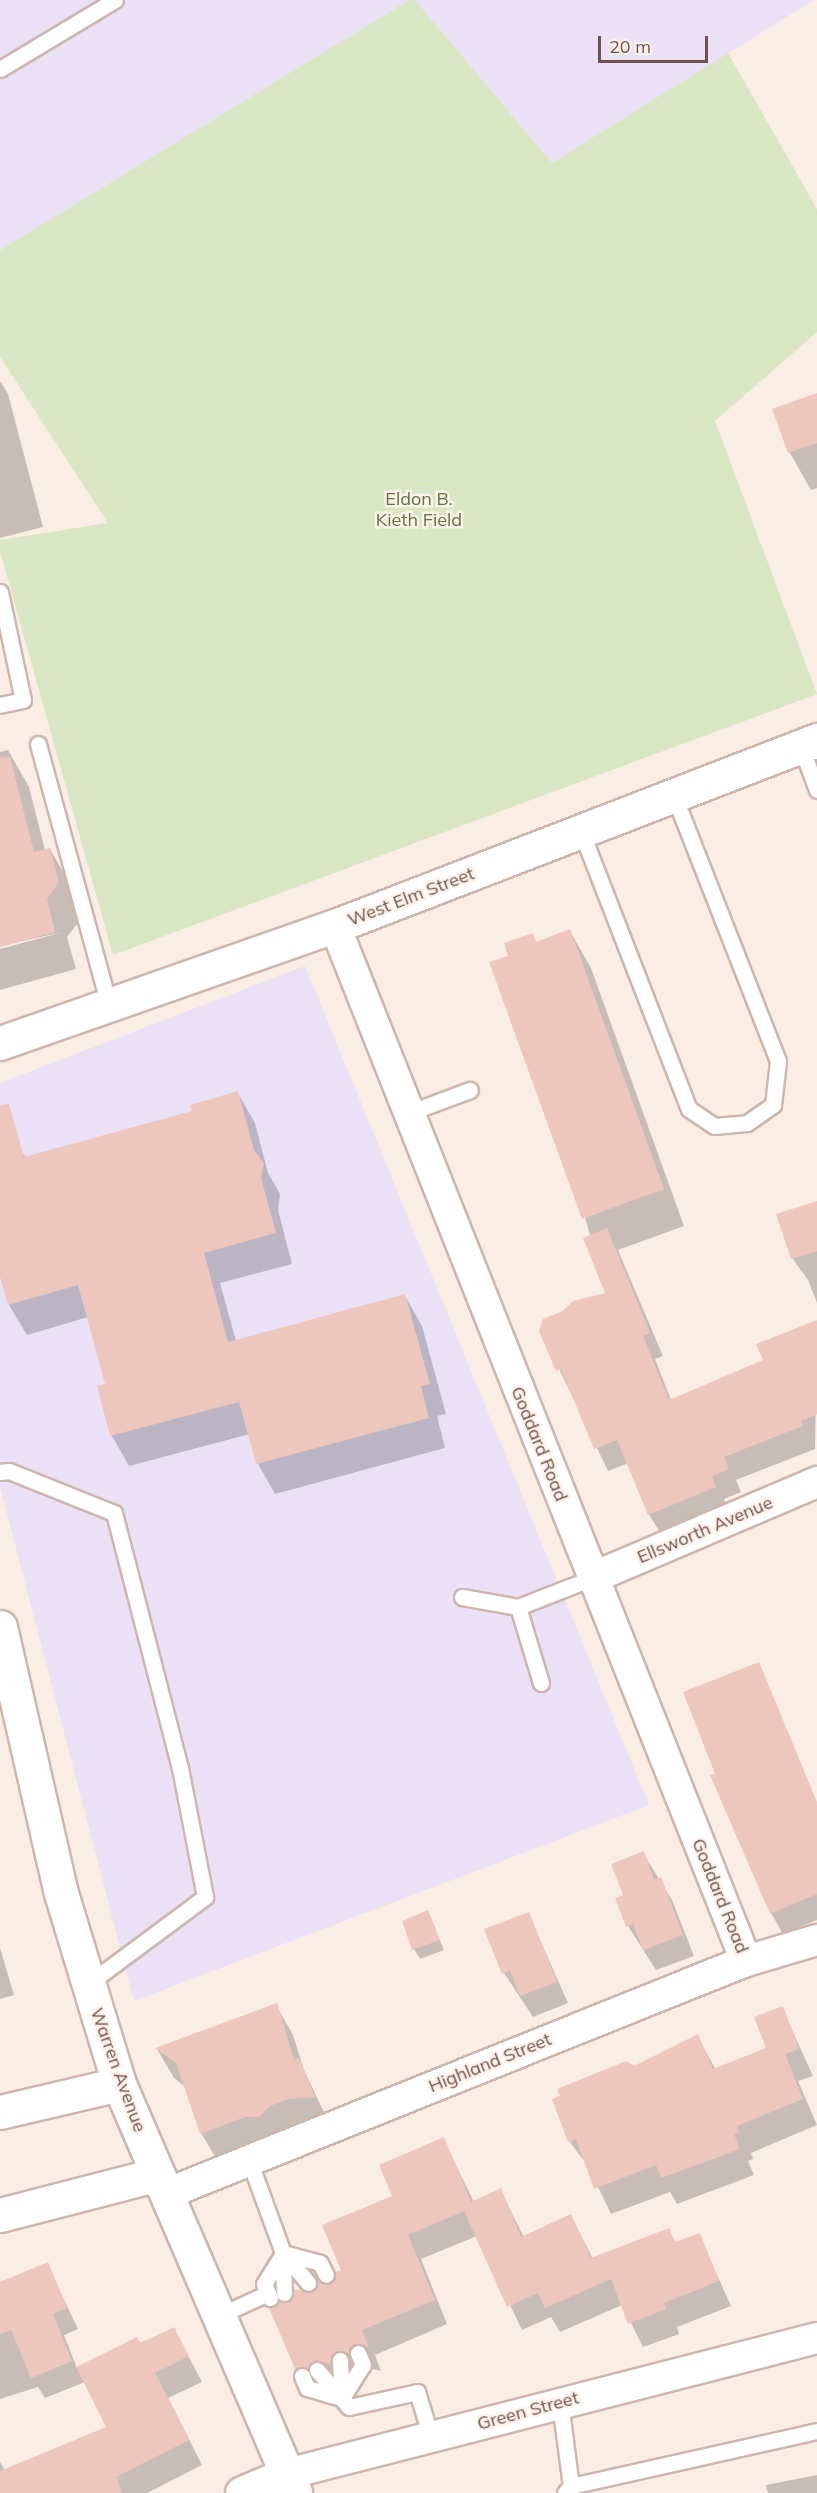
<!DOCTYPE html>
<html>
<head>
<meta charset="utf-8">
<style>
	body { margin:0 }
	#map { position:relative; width:817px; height:2493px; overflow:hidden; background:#faede4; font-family:Mulish,sans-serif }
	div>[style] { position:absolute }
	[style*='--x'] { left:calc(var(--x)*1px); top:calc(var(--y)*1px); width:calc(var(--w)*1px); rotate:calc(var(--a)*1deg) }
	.education>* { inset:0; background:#eae1f6 }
	.green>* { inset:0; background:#d9e6c4 }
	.shadow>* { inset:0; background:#0003 }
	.building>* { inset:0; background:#edc7be }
	.roads { filter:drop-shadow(2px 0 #cdb6ae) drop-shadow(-2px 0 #cdb6ae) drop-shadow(0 2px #cdb6ae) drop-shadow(0 -2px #cdb6ae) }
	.service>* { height:15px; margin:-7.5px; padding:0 7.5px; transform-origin:7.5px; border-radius:7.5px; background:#fff }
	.minor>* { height:30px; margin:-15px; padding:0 15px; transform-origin:15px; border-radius:15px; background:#fff }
	.tertiary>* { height:33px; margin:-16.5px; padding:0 16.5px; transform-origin:16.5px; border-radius:16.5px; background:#fff }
	.secondary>* { height:33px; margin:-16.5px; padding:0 16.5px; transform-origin:16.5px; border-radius:16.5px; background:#fff }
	span { translate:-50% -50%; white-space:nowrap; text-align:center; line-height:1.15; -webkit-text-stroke:5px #fdf2ea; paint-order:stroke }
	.park-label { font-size:18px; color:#5d7545 }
	.street-label { font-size:18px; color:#70524c }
	.scale { position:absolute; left:598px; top:36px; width:110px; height:27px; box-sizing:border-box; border:3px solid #70524c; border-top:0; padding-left:8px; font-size:18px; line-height:21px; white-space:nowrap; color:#70524c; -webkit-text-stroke:4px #fdf2ea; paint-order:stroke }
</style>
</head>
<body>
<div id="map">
	<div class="education">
		<i style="clip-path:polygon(0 0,409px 0,0 250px)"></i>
		<i style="clip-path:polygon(415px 0,814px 0,552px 163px)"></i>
		<i style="clip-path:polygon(305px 966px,649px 1805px,134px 2001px,0 1487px,0 1083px)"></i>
	</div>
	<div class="green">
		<i style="clip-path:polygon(409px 0,415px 0,552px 163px,728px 53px,817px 209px,817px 332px,715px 421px,817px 694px,113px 955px,0 551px,0 540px,108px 523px,0 357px,0 250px)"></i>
	</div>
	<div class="shadow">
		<i style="clip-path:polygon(0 381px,8px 394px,43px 527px,0 538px)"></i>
		<i style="clip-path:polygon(817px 394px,817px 488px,811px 490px,790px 453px,774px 409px)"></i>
		<i style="clip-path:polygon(8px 750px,29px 787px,45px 850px,50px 849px,71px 886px,80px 920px,67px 937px,76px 969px,0 990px,0 949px,63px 932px,0 946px,0 752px)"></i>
		<i style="clip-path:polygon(570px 931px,591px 968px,684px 1226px,618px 1250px,663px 1356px,655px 1359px,671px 1400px,765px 1361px,817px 1322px,815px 1449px,736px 1480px,741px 1492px,724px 1499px,728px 1510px,663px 1537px,650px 1516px,723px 1483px,650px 1516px,629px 1463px,608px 1471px,541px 1331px,607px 1294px,510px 956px,532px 935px,537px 943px)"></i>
		<i style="clip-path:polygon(238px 1093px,255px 1123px,268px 1173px,280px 1194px,278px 1210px,292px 1264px,220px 1283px,236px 1341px,405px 1296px,422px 1326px,446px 1414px,437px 1416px,445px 1448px,275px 1494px,258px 1464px,250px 1434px,129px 1466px,112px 1436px,99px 1387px,107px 1385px,88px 1317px,27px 1335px,9px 1305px,0 1271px,0 1155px,20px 1149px,26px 1158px,194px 1112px)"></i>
		<i style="clip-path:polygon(817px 1203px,817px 1303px,808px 1280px,792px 1258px)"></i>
		<i style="clip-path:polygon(758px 1664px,817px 1804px,817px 1920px,783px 1934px,771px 1913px,717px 1774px)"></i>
		<i style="clip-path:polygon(643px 1853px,672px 1900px,694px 1956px,656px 1970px,628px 1926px,617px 1899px,625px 1896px)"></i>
		<i style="clip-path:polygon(428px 1912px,444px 1950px,420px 1959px,414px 1949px)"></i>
		<i style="clip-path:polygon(528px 1913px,568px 2003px,533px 2017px,504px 1973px)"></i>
		<i style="clip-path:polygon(0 1948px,14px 1995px,0 1999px)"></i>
		<i style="clip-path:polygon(276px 2005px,293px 2035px,304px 2070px,331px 2127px,219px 2163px,201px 2133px,184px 2086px,174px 2078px,157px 2049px)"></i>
		<i style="clip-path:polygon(782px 2008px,813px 2076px,798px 2081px,817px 2125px,751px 2153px,753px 2159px,748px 2161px,754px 2175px,677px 2204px,670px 2192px,611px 2214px,588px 2166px,569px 2141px,633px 2067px,697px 2036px,716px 2070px,768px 2049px)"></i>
		<i style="clip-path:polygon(443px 2139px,474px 2202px,500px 2190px,524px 2237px,571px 2216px,593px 2259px,668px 2230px,676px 2244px,699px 2235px,731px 2306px,677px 2327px,679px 2334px,643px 2347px,622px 2305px,560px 2332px,551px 2317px,522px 2330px,477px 2236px,421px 2259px,447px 2324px,375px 2355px,381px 2371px,369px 2368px,363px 2380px,354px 2374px,311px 2393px,296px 2369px,291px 2302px,335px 2282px,394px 2197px)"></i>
		<i style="clip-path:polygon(47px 2264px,78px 2329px,64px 2335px,77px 2368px,174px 2329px,202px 2382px,168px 2398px,202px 2465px,147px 2493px,0 2493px,0 2462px,5px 2470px,108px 2428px,85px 2382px,45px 2398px,38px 2387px,0 2399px,0 2283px)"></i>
		<i style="clip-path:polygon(817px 2475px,817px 2493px,768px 2493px,766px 2485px)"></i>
	</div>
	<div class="building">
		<i style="clip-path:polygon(817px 393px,817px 443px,788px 453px,772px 409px)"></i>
		<i style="clip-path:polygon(10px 757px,34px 852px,50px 848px,59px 882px,47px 899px,55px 932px,0 947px,0 758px)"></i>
		<i style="clip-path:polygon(570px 929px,664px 1189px,582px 1219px,489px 962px,508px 956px,504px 943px,533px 933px,536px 942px)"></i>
		<i style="clip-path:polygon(238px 1091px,254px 1150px,264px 1163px,261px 1178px,276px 1233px,204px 1253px,228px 1342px,405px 1294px,430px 1384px,421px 1386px,429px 1418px,256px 1464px,239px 1402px,110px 1436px,97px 1386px,105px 1384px,78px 1285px,8px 1305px,0 1277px,0 1105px,9px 1104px,24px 1157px,192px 1111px,190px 1105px)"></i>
		<i style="clip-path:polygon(817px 1201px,817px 1251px,791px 1259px,776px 1214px)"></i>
		<i style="clip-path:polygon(607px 1228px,650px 1333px,643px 1336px,669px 1400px,763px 1360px,756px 1344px,817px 1320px,817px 1414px,801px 1421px,803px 1426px,724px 1457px,729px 1469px,712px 1476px,716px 1487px,648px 1515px,617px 1440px,594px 1449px,561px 1369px,556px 1371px,539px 1331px,543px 1319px,563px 1311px,573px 1301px,605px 1293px,583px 1238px)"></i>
		<i style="clip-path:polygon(759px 1662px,817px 1802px,817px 1894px,770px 1914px,710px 1775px,715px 1774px,683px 1692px)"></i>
		<i style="clip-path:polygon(644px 1851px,654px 1880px,661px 1877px,683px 1935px,643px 1950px,633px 1924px,626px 1927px,615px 1898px,623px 1895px,611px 1864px)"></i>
		<i style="clip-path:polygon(428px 1910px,440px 1940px,412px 1950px,402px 1921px)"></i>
		<i style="clip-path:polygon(529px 1912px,557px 1982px,520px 1996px,510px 1971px,502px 1974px,484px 1929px)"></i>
		<i style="clip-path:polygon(277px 2003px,294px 2060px,299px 2058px,315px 2097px,288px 2099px,270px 2106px,259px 2117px,245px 2117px,200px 2134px,176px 2063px,155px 2048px)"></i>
		<i style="clip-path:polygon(783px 2006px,799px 2049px,785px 2054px,803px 2099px,737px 2126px,739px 2132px,734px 2134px,740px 2149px,661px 2178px,656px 2165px,594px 2189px,576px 2139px,568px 2142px,552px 2099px,560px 2096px,557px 2089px,626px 2061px,634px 2066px,698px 2034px,713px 2069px,766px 2048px,754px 2017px)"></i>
		<i style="clip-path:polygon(444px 2137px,471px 2202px,501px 2188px,521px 2237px,571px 2214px,591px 2258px,669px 2228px,675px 2242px,700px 2233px,719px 2281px,664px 2303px,666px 2309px,628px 2324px,611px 2279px,545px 2308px,538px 2293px,507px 2307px,464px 2211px,408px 2235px,435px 2300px,362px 2330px,369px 2348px,355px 2344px,349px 2357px,339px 2350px,332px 2355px,330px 2364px,316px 2360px,308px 2368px,295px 2369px,269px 2308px,279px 2301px,290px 2301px,294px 2289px,310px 2292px,317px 2287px,317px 2279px,326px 2285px,334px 2280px,335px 2272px,341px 2270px,322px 2225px,392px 2196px,379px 2165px)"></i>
		<i style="clip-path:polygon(48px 2262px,67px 2308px,53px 2314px,72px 2361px,31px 2378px,11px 2330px,0 2334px,0 2282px)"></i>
		<i style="clip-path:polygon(174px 2327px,189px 2356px,155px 2373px,189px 2440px,116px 2477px,122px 2493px,0 2493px,0 2471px,106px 2427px,76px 2367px,137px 2337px,141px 2343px)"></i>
	</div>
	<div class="roads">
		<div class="service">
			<i style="--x:0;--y:69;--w:134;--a:-31"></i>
			<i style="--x:0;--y:592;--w:110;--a:78"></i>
			<i style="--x:23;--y:700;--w:24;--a:168"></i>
			<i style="--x:38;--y:744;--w:270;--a:74.8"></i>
			<i style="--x:801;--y:747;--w:46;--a:69.6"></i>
			<i style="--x:581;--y:831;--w:298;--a:68.8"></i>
			<i style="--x:689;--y:1109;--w:30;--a:34"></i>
			<i style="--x:714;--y:1126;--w:33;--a:-5"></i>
			<i style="--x:747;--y:1123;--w:32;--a:-35"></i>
			<i style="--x:773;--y:1105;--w:44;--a:-83.5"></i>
			<i style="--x:778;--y:1061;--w:286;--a:-111.4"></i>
			<i style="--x:408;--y:1113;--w:66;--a:-20.4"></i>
			<i style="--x:0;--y:1472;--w:9;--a:-6"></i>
			<i style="--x:9;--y:1471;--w:113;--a:21.8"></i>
			<i style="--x:114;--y:1513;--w:263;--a:75.5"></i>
			<i style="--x:180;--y:1768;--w:131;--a:79"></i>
			<i style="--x:205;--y:1897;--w:146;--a:143.4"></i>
			<i style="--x:462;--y:1597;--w:57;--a:10.1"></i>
			<i style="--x:541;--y:1683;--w:79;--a:-106.8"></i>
			<i style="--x:518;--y:1607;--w:79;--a:-21.4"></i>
			<i style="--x:249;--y:2160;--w:99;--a:69.9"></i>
			<i style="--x:283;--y:2253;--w:40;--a:88.6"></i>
			<i style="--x:283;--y:2253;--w:38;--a:15"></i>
			<i style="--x:320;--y:2263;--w:13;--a:63"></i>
			<i style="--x:283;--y:2253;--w:39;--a:50"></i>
			<i style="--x:270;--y:2298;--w:15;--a:-113"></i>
			<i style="--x:264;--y:2284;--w:36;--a:-58"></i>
			<i style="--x:218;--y:2316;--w:55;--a:-24.7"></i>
			<i style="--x:340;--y:2360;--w:38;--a:87"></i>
			<i style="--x:317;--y:2370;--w:49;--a:49.1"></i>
			<i style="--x:349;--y:2407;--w:70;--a:-12.4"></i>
			<i style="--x:417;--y:2392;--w:47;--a:72.7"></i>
			<i style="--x:302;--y:2376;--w:13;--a:67"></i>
			<i style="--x:307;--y:2388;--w:36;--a:16"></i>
			<i style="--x:342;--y:2398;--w:39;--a:-58"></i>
			<i style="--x:363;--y:2365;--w:13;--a:-113"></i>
			<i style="--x:560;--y:2403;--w:84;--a:82.5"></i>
			<i style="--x:571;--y:2486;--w:9;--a:131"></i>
			<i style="--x:571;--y:2486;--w:252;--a:-12.6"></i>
		</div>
		<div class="minor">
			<i style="--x:335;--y:926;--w:1114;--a:68.34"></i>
			<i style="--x:592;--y:1578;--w:245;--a:-23.1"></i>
			<i style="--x:166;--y:2194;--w:625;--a:-21.89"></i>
			<i style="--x:746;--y:1961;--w:74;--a:-16.5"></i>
			<i style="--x:287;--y:2474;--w:547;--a:-14.39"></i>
		</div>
		<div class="tertiary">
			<i style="--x:0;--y:1043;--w:355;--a:-19.3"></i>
			<i style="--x:335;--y:926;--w:517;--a:-21.1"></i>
			<i style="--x:242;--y:2493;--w:49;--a:-22.9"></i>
		</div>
		<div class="secondary">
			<i style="--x:0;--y:1627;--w:273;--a:77.1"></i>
			<i style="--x:61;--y:1893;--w:200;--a:73.1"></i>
			<i style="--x:119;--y:2084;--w:445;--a:66.7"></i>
			<i style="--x:0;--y:2112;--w:122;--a:-13.2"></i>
			<i style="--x:0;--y:2215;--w:163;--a:-14.5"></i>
		</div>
	</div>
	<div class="park-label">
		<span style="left:419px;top:510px">Eldon B.<br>Kieth Field</span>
	</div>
	<div class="street-label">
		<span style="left:411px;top:897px;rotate:-21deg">West Elm Street</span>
		<span style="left:539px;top:1444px;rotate:68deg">Goddard Road</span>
		<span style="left:705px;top:1530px;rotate:-23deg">Ellsworth Avenue</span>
		<span style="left:720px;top:1896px;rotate:68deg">Goddard Road</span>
		<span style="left:490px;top:2063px;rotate:-22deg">Highland Street</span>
		<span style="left:118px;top:2070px;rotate:70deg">Warren Avenue</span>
		<span style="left:528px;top:2411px;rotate:-15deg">Green Street</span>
	</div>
	<div class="scale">20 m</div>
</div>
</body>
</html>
